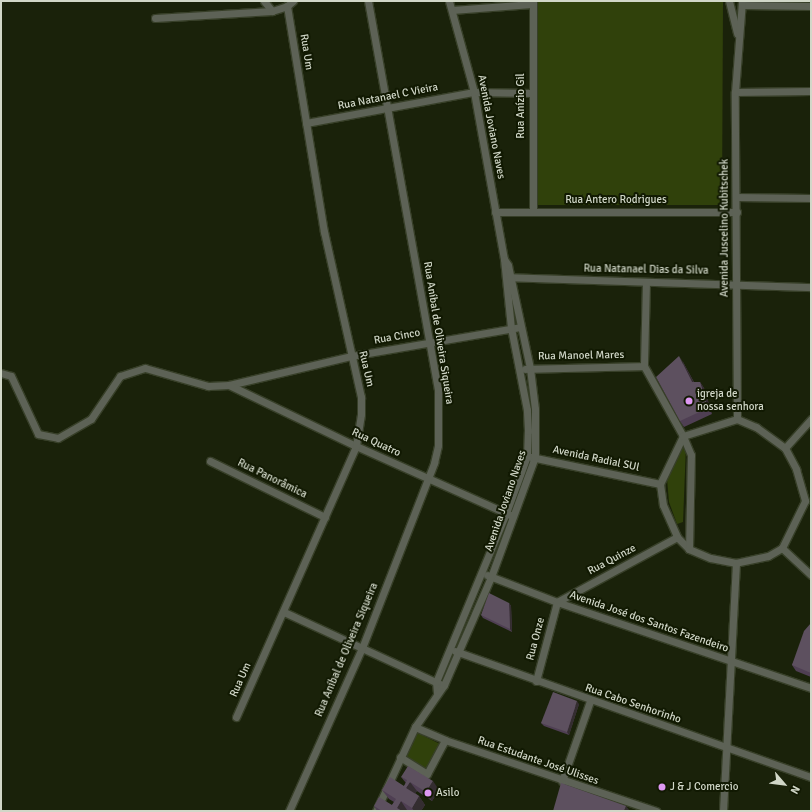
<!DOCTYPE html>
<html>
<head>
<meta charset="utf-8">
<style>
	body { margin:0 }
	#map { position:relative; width:812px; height:812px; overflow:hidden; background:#1a220a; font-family:Signika,sans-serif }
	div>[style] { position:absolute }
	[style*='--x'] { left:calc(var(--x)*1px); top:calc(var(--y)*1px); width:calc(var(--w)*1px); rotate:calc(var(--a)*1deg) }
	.green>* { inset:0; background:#30410b }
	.roads { filter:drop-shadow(1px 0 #373f28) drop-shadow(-1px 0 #373f28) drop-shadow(0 1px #373f28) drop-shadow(0 -1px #373f28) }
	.minor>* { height:7px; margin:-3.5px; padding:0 3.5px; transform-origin:3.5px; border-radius:3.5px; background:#5d6256 }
	.wall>* { inset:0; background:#4f3f53 }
	.shaded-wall>* { inset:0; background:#342d30 }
	.building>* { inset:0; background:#5d505f }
	.dots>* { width:11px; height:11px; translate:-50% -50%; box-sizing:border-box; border:2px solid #111902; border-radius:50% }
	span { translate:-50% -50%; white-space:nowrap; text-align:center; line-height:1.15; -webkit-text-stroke:4px #111902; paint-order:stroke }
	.street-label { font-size:11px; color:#d1d7c8 }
	.poi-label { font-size:11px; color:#d1d7c8 }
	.left { translate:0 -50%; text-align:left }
	.frame { position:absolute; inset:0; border:2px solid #d1d7c8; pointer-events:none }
	.north { position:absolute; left:764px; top:764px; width:40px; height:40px; -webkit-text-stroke:3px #111902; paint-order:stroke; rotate:118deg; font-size:11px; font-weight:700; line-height:16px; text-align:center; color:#d1d7c8 }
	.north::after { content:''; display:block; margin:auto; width:14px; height:18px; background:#d1d7c8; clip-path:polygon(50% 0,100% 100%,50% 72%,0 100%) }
</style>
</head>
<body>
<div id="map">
	<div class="green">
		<i style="clip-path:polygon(538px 1px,723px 1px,722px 205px,536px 205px)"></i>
		<i style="clip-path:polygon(683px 446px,686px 446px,683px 522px,677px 524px,669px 502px,667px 479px)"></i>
		<i style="clip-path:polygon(416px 732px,440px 744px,427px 771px,402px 756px)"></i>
	</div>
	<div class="roads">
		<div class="minor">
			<i style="--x:264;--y:1;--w:13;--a:51"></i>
			<i style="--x:729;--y:1;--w:34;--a:76"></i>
			<i style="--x:742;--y:5;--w:69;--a:0.8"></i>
			<i style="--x:452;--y:10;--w:80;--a:-4.3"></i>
			<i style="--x:155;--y:18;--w:117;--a:-3.4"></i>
			<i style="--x:272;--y:11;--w:16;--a:-18"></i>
			<i style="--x:287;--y:6;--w:8;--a:-40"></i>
			<i style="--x:735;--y:92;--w:76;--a:-0.8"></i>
			<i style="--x:306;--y:123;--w:171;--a:-10.5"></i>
			<i style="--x:474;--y:92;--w:57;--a:1"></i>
			<i style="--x:736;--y:197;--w:75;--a:0.8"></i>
			<i style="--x:533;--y:211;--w:210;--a:-90"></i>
			<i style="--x:495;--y:212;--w:242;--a:0"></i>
			<i style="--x:506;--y:277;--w:305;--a:1.9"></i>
			<i style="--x:646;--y:282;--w:84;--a:91.4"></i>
			<i style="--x:644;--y:366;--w:80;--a:60.9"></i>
			<i style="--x:683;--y:436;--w:53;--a:115.6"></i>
			<i style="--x:660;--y:484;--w:21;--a:82"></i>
			<i style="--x:663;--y:505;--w:35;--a:66"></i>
			<i style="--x:677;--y:537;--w:17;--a:45"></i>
			<i style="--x:525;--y:369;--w:119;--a:-1.4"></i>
			<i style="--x:1;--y:373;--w:10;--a:17"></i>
			<i style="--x:11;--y:376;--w:64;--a:65"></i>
			<i style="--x:38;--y:434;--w:20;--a:11"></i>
			<i style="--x:58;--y:438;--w:38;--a:-30"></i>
			<i style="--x:91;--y:419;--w:52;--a:-56"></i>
			<i style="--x:120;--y:376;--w:26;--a:-18"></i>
			<i style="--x:145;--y:368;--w:66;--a:15.9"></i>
			<i style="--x:208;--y:386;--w:21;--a:-3"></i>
			<i style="--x:229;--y:385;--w:125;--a:-13.4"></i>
			<i style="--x:351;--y:356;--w:171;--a:-9.7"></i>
			<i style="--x:229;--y:385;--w:141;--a:25.7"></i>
			<i style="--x:356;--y:446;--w:169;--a:24.1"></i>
			<i style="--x:737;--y:419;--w:21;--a:23"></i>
			<i style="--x:756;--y:427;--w:36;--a:36"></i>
			<i style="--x:785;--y:448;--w:24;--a:62"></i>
			<i style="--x:796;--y:469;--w:33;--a:74"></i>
			<i style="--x:805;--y:501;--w:52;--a:116.1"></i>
			<i style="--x:782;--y:548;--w:16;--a:150"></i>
			<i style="--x:768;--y:556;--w:33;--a:168"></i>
			<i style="--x:736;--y:563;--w:26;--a:-169"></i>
			<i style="--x:710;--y:558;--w:23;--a:-157"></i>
			<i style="--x:689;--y:549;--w:94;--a:-88.8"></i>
			<i style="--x:691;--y:455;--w:21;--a:-113"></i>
			<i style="--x:683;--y:436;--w:57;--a:-17.5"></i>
			<i style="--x:737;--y:419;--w:327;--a:-90.4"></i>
			<i style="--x:735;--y:92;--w:91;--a:-85.6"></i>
			<i style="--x:785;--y:448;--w:39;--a:-48"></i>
			<i style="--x:531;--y:457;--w:132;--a:11.8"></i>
			<i style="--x:210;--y:461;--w:128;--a:26"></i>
			<i style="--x:782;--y:548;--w:40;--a:43"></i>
			<i style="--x:487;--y:575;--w:75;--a:21.1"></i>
			<i style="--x:557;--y:602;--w:268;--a:18.7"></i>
			<i style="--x:284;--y:612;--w:172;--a:24.8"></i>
			<i style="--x:455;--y:651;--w:378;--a:19.5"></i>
			<i style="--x:536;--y:681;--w:82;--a:-75.1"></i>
			<i style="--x:557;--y:602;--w:136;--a:-28.4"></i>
			<i style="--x:437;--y:693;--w:11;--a:-95"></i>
			<i style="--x:436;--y:682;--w:183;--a:-67.5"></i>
			<i style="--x:506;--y:513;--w:61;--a:-69.8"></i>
			<i style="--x:527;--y:456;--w:25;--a:-88"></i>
			<i style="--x:528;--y:431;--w:21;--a:-93"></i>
			<i style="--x:527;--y:410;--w:84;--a:-101"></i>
			<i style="--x:511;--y:328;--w:69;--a:-95.8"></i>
			<i style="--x:504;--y:259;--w:170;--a:-100.2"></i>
			<i style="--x:474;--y:92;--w:94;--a:-105.4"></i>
			<i style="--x:236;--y:717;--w:296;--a:-66.1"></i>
			<i style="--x:356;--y:446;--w:32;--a:-81"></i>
			<i style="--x:361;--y:414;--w:17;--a:-90"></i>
			<i style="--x:361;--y:397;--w:169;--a:-102.6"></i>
			<i style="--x:324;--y:232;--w:229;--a:-99.3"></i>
			<i style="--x:415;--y:727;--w:33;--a:23"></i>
			<i style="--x:445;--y:740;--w:223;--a:18.6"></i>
			<i style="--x:400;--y:757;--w:32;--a:32"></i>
			<i style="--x:427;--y:774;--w:38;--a:-62"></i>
			<i style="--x:562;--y:781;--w:85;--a:-70.7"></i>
			<i style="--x:289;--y:811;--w:179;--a:-65.9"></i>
			<i style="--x:362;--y:648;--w:199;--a:-68.7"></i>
			<i style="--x:434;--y:463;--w:18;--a:-77"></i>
			<i style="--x:438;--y:445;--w:55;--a:-90"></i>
			<i style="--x:438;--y:390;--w:395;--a:-100.2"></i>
			<i style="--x:376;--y:811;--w:93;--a:-65.1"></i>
			<i style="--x:415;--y:727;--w:51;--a:-55.4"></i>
			<i style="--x:444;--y:685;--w:118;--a:-66.5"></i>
			<i style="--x:491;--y:577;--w:128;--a:-69.9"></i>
			<i style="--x:535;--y:457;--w:48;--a:-90"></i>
			<i style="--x:535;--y:409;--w:41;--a:-97"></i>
			<i style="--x:530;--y:368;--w:105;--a:-102.1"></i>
			<i style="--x:508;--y:265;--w:7;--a:-124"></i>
			<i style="--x:723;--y:811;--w:248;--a:-87"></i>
		</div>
	</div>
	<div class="wall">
		<i style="clip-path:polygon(683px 362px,694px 382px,700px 382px,704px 388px,712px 414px,684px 427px,680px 421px)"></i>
		<i style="clip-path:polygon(509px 603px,511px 606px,512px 632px,483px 618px,481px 615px)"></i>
		<i style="clip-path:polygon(811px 623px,811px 677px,796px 671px,792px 665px)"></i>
		<i style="clip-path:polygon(579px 704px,569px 735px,544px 726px,541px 723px)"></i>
		<i style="clip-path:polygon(401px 777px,439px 790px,432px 801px,417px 791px,415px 793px,419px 796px,425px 805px,421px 811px,409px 811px,407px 810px,406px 811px,377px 811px,374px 806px,392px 805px,394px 802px,389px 799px,382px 790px,404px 786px,406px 783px)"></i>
	</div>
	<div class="shaded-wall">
		<i style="clip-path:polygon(679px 356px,683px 362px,697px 388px,692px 382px)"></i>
		<i style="clip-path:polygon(700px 382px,704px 388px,712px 414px,708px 408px)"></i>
		<i style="clip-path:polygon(509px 603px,511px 606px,512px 632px,510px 629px)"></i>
		<i style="clip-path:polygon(577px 701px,579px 704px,569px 735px,567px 732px)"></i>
		<i style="clip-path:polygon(433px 781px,439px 790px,432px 801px,426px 792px)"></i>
		<i style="clip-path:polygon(410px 782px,417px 791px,412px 797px,406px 788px)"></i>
		<i style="clip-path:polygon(419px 796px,425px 805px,421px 811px,414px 811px,412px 808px)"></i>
		<i style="clip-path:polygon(401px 801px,407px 810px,406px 811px,399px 811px,397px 808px)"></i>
		<i style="clip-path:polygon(626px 806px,630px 811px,624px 811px)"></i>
	</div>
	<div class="building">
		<i style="clip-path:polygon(679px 356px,692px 382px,700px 382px,708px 408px,680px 421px,656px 377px)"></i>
		<i style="clip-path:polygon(489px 593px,509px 603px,510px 629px,481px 615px)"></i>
		<i style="clip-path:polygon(811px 623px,811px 673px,792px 665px,804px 631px)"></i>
		<i style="clip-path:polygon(553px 692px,577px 701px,567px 732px,541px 723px)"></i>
		<i style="clip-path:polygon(408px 766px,433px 781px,426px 792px,410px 782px,406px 788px,419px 796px,412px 808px,401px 801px,397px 808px,402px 811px,382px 811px,374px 806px,379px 797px,392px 805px,396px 799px,382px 790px,390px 777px,404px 786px,407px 780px,401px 777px)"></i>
		<i style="clip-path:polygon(561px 783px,626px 806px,624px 811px,553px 811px)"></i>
	</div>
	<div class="dots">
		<i style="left:689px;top:401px;background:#de98f2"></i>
		<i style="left:662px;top:787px;background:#de98f2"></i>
		<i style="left:428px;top:793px;background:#de98f2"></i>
	</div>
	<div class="street-label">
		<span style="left:306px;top:52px;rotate:81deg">Rua Um</span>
		<span style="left:388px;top:97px;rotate:-11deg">Rua Natanael C Vieira</span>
		<span style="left:521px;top:106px;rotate:-90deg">Rua Anízio Gil</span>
		<span style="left:491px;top:127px;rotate:79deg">Avenida Joviano Naves</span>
		<span style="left:616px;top:200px">Rua Antero Rodrigues</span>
		<span style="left:725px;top:228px;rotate:-90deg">Avenida Juscelino Kubitschek</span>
		<span style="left:646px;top:270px;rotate:1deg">Rua Natanael Dias da Silva</span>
		<span style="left:438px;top:333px;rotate:81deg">Rua Aníbal de Oliveira Siqueira</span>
		<span style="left:397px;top:337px;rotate:-10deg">Rua Cinco</span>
		<span style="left:581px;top:356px;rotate:-1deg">Rua Manoel Mares</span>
		<span style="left:366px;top:369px;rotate:77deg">Rua Um</span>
		<span style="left:376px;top:443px;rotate:25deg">Rua Quatro</span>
		<span style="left:596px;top:459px;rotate:12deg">Avenida Radial SUl</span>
		<span style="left:272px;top:479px;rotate:26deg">Rua Panorâmica</span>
		<span style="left:506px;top:501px;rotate:-71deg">Avenida Joviano Naves</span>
		<span style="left:612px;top:560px;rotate:-28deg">Rua Quinze</span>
		<span style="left:649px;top:622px;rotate:19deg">Avenida José dos Santos Fazendeiro</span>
		<span style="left:536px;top:639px;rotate:-75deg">Rua Onze</span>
		<span style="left:347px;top:650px;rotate:-67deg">Rua Aníbal de Oliveira Siqueira</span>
		<span style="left:241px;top:680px;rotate:-66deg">Rua Um</span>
		<span style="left:633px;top:704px;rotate:19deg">Rua Cabo Senhorinho</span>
		<span style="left:538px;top:761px;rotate:19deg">Rua Estudante José Ulisses</span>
	</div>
	<div class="poi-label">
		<span class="left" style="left:697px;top:401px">igreja de<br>nossa senhora</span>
		<span class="left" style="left:670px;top:787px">J &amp; J Comercio</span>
		<span class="left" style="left:436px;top:793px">Asilo</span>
	</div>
	<div class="frame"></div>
	<div class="north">N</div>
</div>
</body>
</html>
